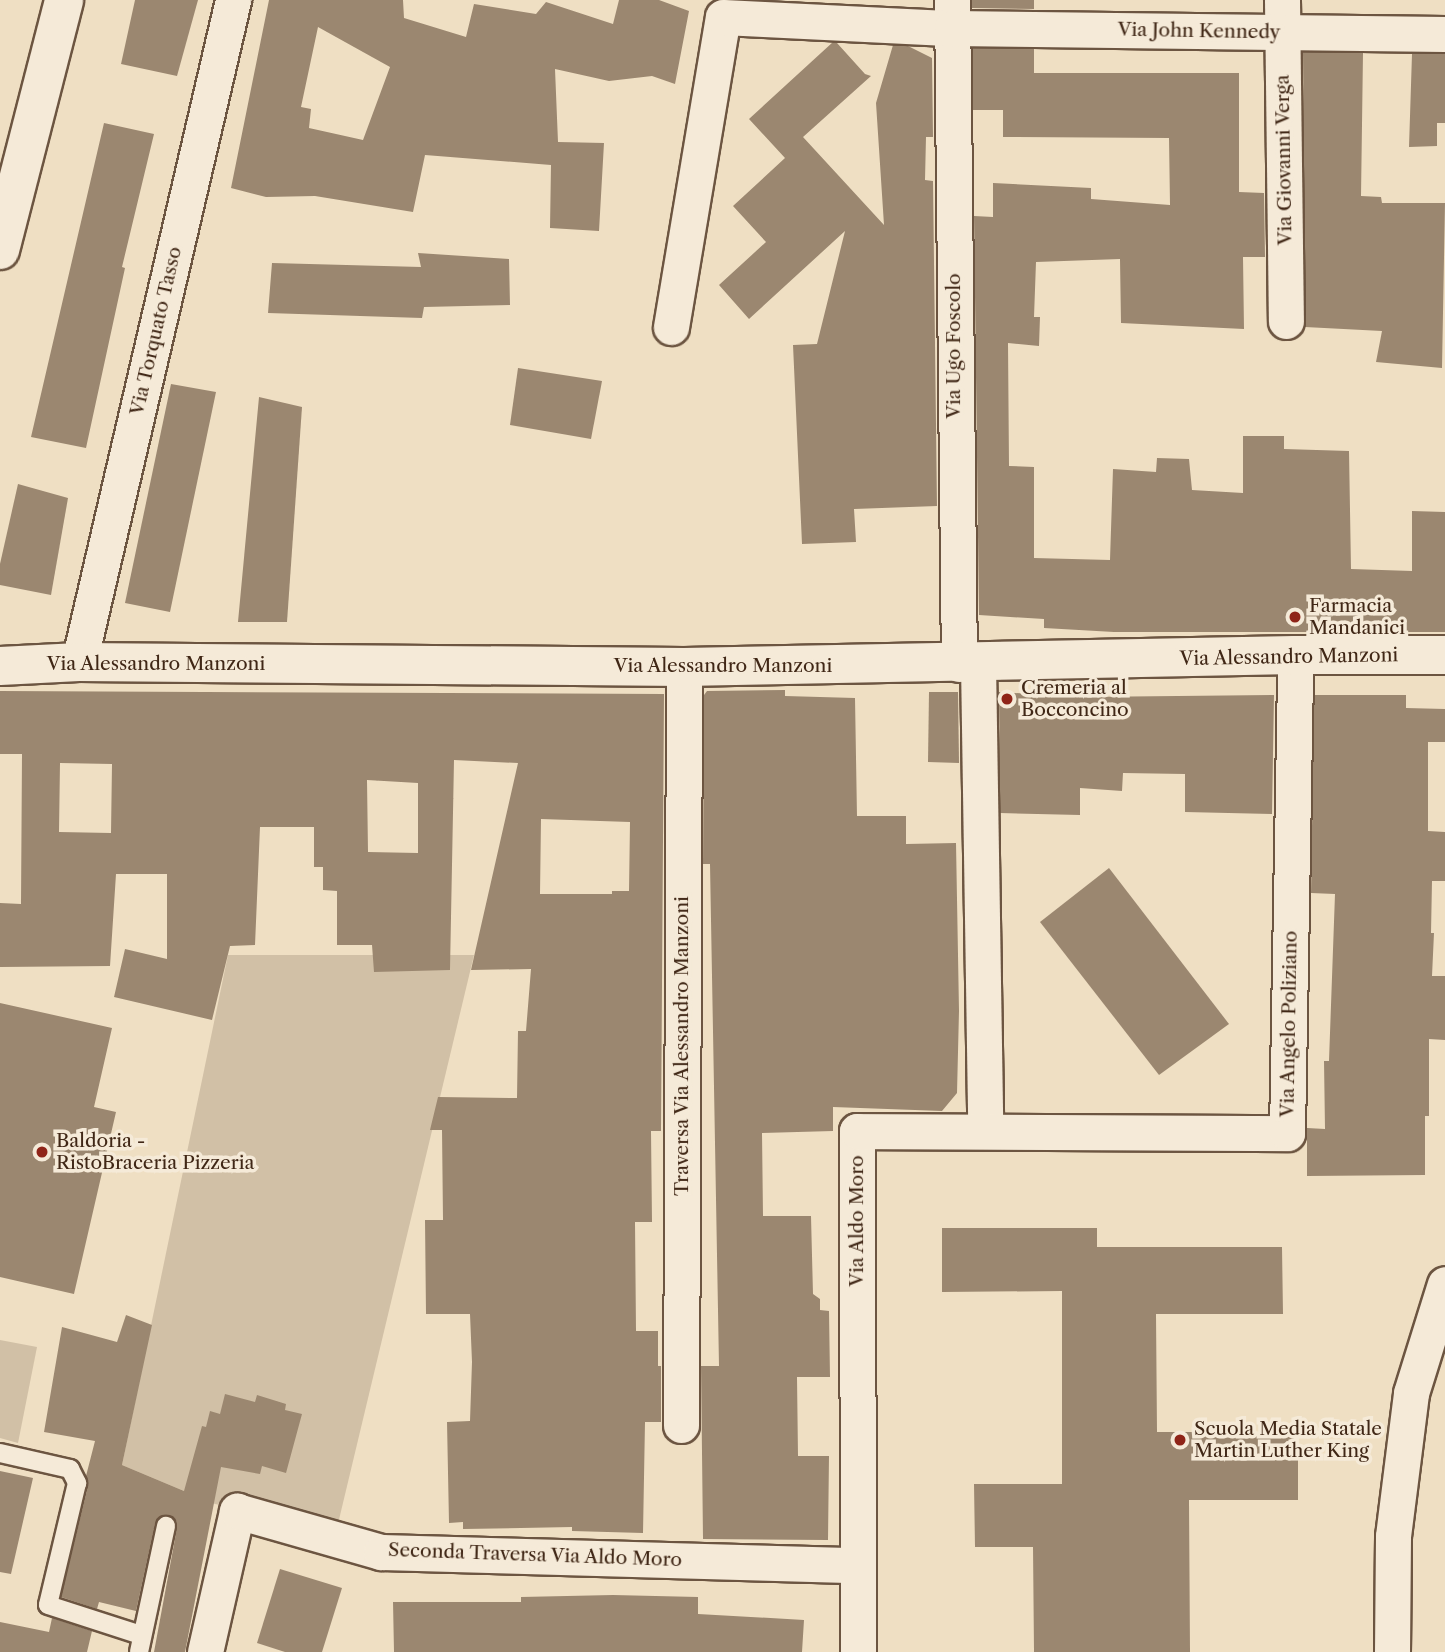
<!DOCTYPE html>
<html>
<head>
<meta charset="utf-8">
<style>
	body { margin:0 }
	#map { position:relative; width:1445px; height:1652px; overflow:hidden; background:#efdfc3; font-family:"Libre Caslon Text",serif }
	div>[style] { position:absolute }
	[style*='--x'] { left:calc(var(--x)*1px); top:calc(var(--y)*1px); width:calc(var(--w)*1px); rotate:calc(var(--a)*1deg) }
	.green>* { inset:0; background:#d1c0a6 }
	.building>* { inset:0; background:#9b8770 }
	.roads { filter:drop-shadow(2px 0 #6c5541) drop-shadow(-2px 0 #6c5541) drop-shadow(0 2px #6c5541) drop-shadow(0 -2px #6c5541) }
	.service>* { height:18px; margin:-9px; padding:0 9px; transform-origin:9px; border-radius:9px; background:#f5ead8 }
	.minor>* { height:35px; margin:-17.5px; padding:0 17.5px; transform-origin:17.5px; border-radius:17.5px; background:#f5ead8 }
	.tertiary>* { height:38px; margin:-19px; padding:0 19px; transform-origin:19px; border-radius:19px; background:#f5ead8 }
	.secondary>* { height:38px; margin:-19px; padding:0 19px; transform-origin:19px; border-radius:19px; background:#f5ead8 }
	.dots>* { width:19px; height:19px; translate:-50% -50%; box-sizing:border-box; border:4px solid #f5ead8; border-radius:50% }
	span { translate:-50% -50%; white-space:nowrap; text-align:center; line-height:1.15; -webkit-text-stroke:7px #f5ead8; paint-order:stroke }
	.street-label { font-size:19px; color:#402716 }
	.poi-label { font-size:19px; color:#402716 }
	.left { translate:0 -50%; text-align:left }
</style>
</head>
<body>
<div id="map">
	<div class="green">
		<i style="clip-path:polygon(228px 955px,474px 955px,337px 1528px,215px 1504px,122px 1465px)"></i>
		<i style="clip-path:polygon(0 1340px,37px 1347px,18px 1443px,0 1438px)"></i>
	</div>
	<div class="building">
		<i style="clip-path:polygon(135px 0,198px 0,177px 76px,121px 64px)"></i>
		<i style="clip-path:polygon(evenodd,269px 0,403px 0,404px 18px,466px 37px,474px 4px,536px 14px,546px 2px,613px 24px,619px 0,659px 0,689px 11px,675px 84px,652px 76px,609px 81px,555px 69px,558px 142px,604px 143px,599px 231px,550px 228px,551px 165px,425px 155px,413px 212px,315px 196px,266px 197px,231px 188px,269px 0,318px 27px,390px 67px,363px 140px,309px 128px,311px 109px,301px 107px,318px 27px)"></i>
		<i style="clip-path:polygon(972px 0,1034px 0,1034px 9px,972px 8px)"></i>
		<i style="clip-path:polygon(833px 42px,837px 43px,865px 74px,871px 76px,803px 137px,884px 225px,876px 103px,893px 45px,908px 46px,932px 58px,933px 137px,926px 137px,925px 180px,933px 181px,937px 506px,854px 509px,856px 542px,802px 544px,793px 345px,817px 344px,845px 231px,749px 319px,719px 285px,766px 242px,733px 206px,785px 158px,749px 119px)"></i>
		<i style="clip-path:polygon(973px 48px,1034px 49px,1034px 73px,1239px 73px,1239px 192px,1264px 193px,1265px 257px,1243px 257px,1244px 329px,1121px 323px,1120px 259px,1036px 262px,1034px 317px,1040px 317px,1039px 346px,1008px 343px,1009px 466px,1034px 467px,1034px 558px,1110px 560px,1113px 469px,1156px 472px,1157px 458px,1189px 459px,1192px 490px,1243px 493px,1243px 436px,1284px 436px,1284px 449px,1349px 451px,1351px 569px,1412px 571px,1412px 511px,1445px 512px,1445px 632px,1114px 632px,1044px 628px,1044px 619px,979px 615px,974px 216px,993px 217px,993px 183px,1091px 188px,1091px 199px,1170px 205px,1169px 138px,1003px 137px,1003px 110px,973px 110px)"></i>
		<i style="clip-path:polygon(1303px 52px,1363px 53px,1361px 196px,1381px 197px,1382px 203px,1445px 203px,1442px 368px,1376px 362px,1382px 331px,1305px 327px)"></i>
		<i style="clip-path:polygon(1412px 54px,1445px 54px,1445px 123px,1437px 123px,1437px 146px,1409px 147px)"></i>
		<i style="clip-path:polygon(104px 123px,154px 134px,122px 267px,125px 268px,86px 448px,31px 437px)"></i>
		<i style="clip-path:polygon(418px 253px,509px 259px,510px 305px,424px 307px,422px 318px,268px 313px,272px 263px,421px 267px)"></i>
		<i style="clip-path:polygon(518px 368px,602px 381px,591px 439px,510px 425px)"></i>
		<i style="clip-path:polygon(171px 384px,216px 392px,170px 612px,125px 603px)"></i>
		<i style="clip-path:polygon(259px 397px,302px 407px,287px 622px,238px 622px)"></i>
		<i style="clip-path:polygon(18px 484px,68px 498px,51px 595px,0 585px,0 564px)"></i>
		<i style="clip-path:polygon(785px 690px,785px 696px,855px 698px,857px 816px,906px 816px,906px 844px,956px 843px,959px 1011px,957px 1093px,942px 1111px,833px 1107px,833px 1131px,762px 1133px,763px 1216px,811px 1216px,813px 1294px,820px 1299px,820px 1310px,829px 1311px,830px 1377px,797px 1377px,798px 1456px,829px 1456px,828px 1540px,703px 1539px,701px 1366px,719px 1366px,710px 864px,703px 864px,704px 695px,707px 691px)"></i>
		<i style="clip-path:polygon(evenodd,0 691px,664px 694px,661px 1131px,651px 1131px,652px 1222px,635px 1222px,636px 1331px,658px 1331px,658px 1366px,661px 1366px,661px 1422px,645px 1422px,643px 1533px,572px 1531px,572px 1527px,463px 1529px,463px 1522px,449px 1523px,447px 1422px,470px 1421px,472px 1362px,470px 1314px,426px 1314px,425px 1220px,443px 1220px,442px 1130px,430px 1130px,438px 1097px,517px 1098px,518px 1031px,526px 1031px,531px 969px,471px 970px,518px 763px,454px 760px,450px 970px,374px 972px,372px 945px,337px 945px,337px 891px,323px 890px,323px 867px,314px 867px,314px 827px,260px 827px,255px 945px,230px 946px,212px 1020px,114px 997px,125px 949px,167px 959px,167px 874px,116px 874px,110px 966px,0 967px,0 903px,21px 904px,22px 754px,0 754px,0 691px,60px 763px,112px 764px,111px 833px,59px 832px,60px 763px,0 691px,367px 780px,418px 783px,418px 853px,368px 852px,367px 780px,0 691px,541px 819px,630px 822px,629px 891px,612px 891px,612px 894px,540px 894px,541px 819px)"></i>
		<i style="clip-path:polygon(929px 692px,958px 692px,959px 763px,928px 762px)"></i>
		<i style="clip-path:polygon(999px 692px,1083px 697px,1274px 695px,1272px 814px,1185px 812px,1185px 774px,1123px 773px,1122px 791px,1080px 788px,1080px 815px,1000px 813px)"></i>
		<i style="clip-path:polygon(1314px 695px,1406px 695px,1406px 708px,1445px 709px,1445px 742px,1428px 742px,1428px 831px,1445px 832px,1445px 881px,1432px 881px,1431px 933px,1434px 933px,1432px 976px,1445px 976px,1445px 1040px,1429px 1039px,1429px 1116px,1425px 1116px,1425px 1175px,1307px 1176px,1307px 1128px,1325px 1129px,1324px 1061px,1329px 1061px,1335px 894px,1311px 893px)"></i>
		<i style="clip-path:polygon(1109px 868px,1229px 1024px,1159px 1075px,1040px 922px)"></i>
		<i style="clip-path:polygon(0 1003px,112px 1028px,94px 1107px,116px 1112px,74px 1294px,0 1277px)"></i>
		<i style="clip-path:polygon(942px 1228px,1097px 1228px,1097px 1247px,1282px 1247px,1283px 1314px,1156px 1314px,1157px 1432px,1298px 1432px,1298px 1500px,1189px 1500px,1190px 1652px,1034px 1652px,1033px 1547px,975px 1547px,974px 1484px,1062px 1484px,1062px 1291px,942px 1292px)"></i>
		<i style="clip-path:polygon(126px 1315px,152px 1325px,122px 1465px,184px 1491px,202px 1426px,206px 1427px,210px 1411px,220px 1414px,225px 1394px,255px 1402px,257px 1395px,286px 1404px,285px 1410px,302px 1414px,286px 1473px,262px 1466px,260px 1474px,221px 1467px,185px 1652px,154px 1652px,177px 1528px,177px 1522px,169px 1515px,162px 1515px,155px 1524px,136px 1611px,99px 1602px,97px 1609px,61px 1597px,88px 1486px,86px 1476px,95px 1441px,44px 1432px,62px 1327px,117px 1342px)"></i>
		<i style="clip-path:polygon(0 1471px,33px 1478px,11px 1574px,0 1572px)"></i>
		<i style="clip-path:polygon(280px 1569px,342px 1588px,322px 1652px,285px 1652px,257px 1643px)"></i>
		<i style="clip-path:polygon(613px 1595px,698px 1597px,698px 1614px,804px 1620px,802px 1652px,394px 1652px,393px 1602px,521px 1602px,521px 1597px)"></i>
		<i style="clip-path:polygon(52px 1618px,92px 1631px,87px 1652px,0 1652px,0 1622px,49px 1632px)"></i>
	</div>
	<div class="roads">
		<div class="service">
			<i style="--x:0;--y:1453;--w:72;--a:12.9"></i>
			<i style="--x:70;--y:1469;--w:16;--a:63"></i>
			<i style="--x:77;--y:1483;--w:125;--a:103.4"></i>
			<i style="--x:48;--y:1605;--w:98;--a:17.9"></i>
			<i style="--x:139;--y:1652;--w:129;--a:-77.9"></i>
		</div>
		<div class="minor">
			<i style="--x:952;--y:0;--w:664;--a:89.4"></i>
			<i style="--x:1282;--y:0;--w:321;--a:89.3"></i>
			<i style="--x:671;--y:327;--w:314;--a:-80.5"></i>
			<i style="--x:723;--y:17;--w:229;--a:2.8"></i>
			<i style="--x:952;--y:28;--w:493;--a:0.7"></i>
			<i style="--x:79;--y:662;--w:680;--a:-76.9"></i>
			<i style="--x:978;--y:663;--w:466;--a:89.1"></i>
			<i style="--x:681;--y:1425;--w:758;--a:-89.77"></i>
			<i style="--x:205;--y:1652;--w:145;--a:-77.2"></i>
			<i style="--x:237;--y:1511;--w:150;--a:15.9"></i>
			<i style="--x:381;--y:1552;--w:476;--a:1.6"></i>
			<i style="--x:858;--y:1652;--w:521;--a:-90.11"></i>
			<i style="--x:857;--y:1131;--w:430;--a:0.3"></i>
			<i style="--x:1287;--y:1133;--w:478;--a:-89"></i>
			<i style="--x:1392;--y:1652;--w:116;--a:-89.5"></i>
			<i style="--x:1393;--y:1536;--w:144;--a:-82.8"></i>
			<i style="--x:1411;--y:1393;--w:114;--a:-72.7"></i>
		</div>
		<div class="tertiary">
			<i style="--x:0;--y:666;--w:79;--a:-2.9"></i>
			<i style="--x:79;--y:662;--w:605;--a:0.47"></i>
			<i style="--x:684;--y:667;--w:611;--a:-1.13"></i>
			<i style="--x:1295;--y:655;--w:150;--a:0"></i>
		</div>
		<div class="secondary">
			<i style="--x:0;--y:250;--w:258;--a:-75.6"></i>
		</div>
	</div>
	<div class="dots">
		<i style="left:1295px;top:617px;background:#8f2418"></i>
		<i style="left:1007px;top:699px;background:#8f2418"></i>
		<i style="left:42px;top:1152px;background:#8f2418"></i>
		<i style="left:1180px;top:1440px;background:#8f2418"></i>
	</div>
	<div class="street-label">
		<span style="left:1199px;top:31px;rotate:1deg">Via John Kennedy</span>
		<span style="left:1284px;top:160px;rotate:-91deg">Via Giovanni Verga</span>
		<span style="left:156px;top:331px;rotate:-77deg">Via Torquato Tasso</span>
		<span style="left:954px;top:346px;rotate:-90deg">Via Ugo Foscolo</span>
		<span style="left:1289px;top:657px;rotate:-1deg">Via Alessandro Manzoni</span>
		<span style="left:156px;top:664px">Via Alessandro Manzoni</span>
		<span style="left:723px;top:666px">Via Alessandro Manzoni</span>
		<span style="left:1289px;top:1024px;rotate:-89deg">Via Angelo Poliziano</span>
		<span style="left:682px;top:1046px;rotate:-90deg">Traversa Via Alessandro Manzoni</span>
		<span style="left:857px;top:1221px;rotate:-90deg">Via Aldo Moro</span>
		<span style="left:535px;top:1555px;rotate:2deg">Seconda Traversa Via Aldo Moro</span>
	</div>
	<div class="poi-label">
		<span class="left" style="left:1309px;top:617px">Farmacia<br>Mandanici</span>
		<span class="left" style="left:1021px;top:699px">Cremeria al<br>Bocconcino</span>
		<span class="left" style="left:56px;top:1152px">Baldoria -<br>RistoBraceria Pizzeria</span>
		<span class="left" style="left:1194px;top:1440px">Scuola Media Statale<br>Martin Luther King</span>
	</div>
</div>
</body>
</html>
